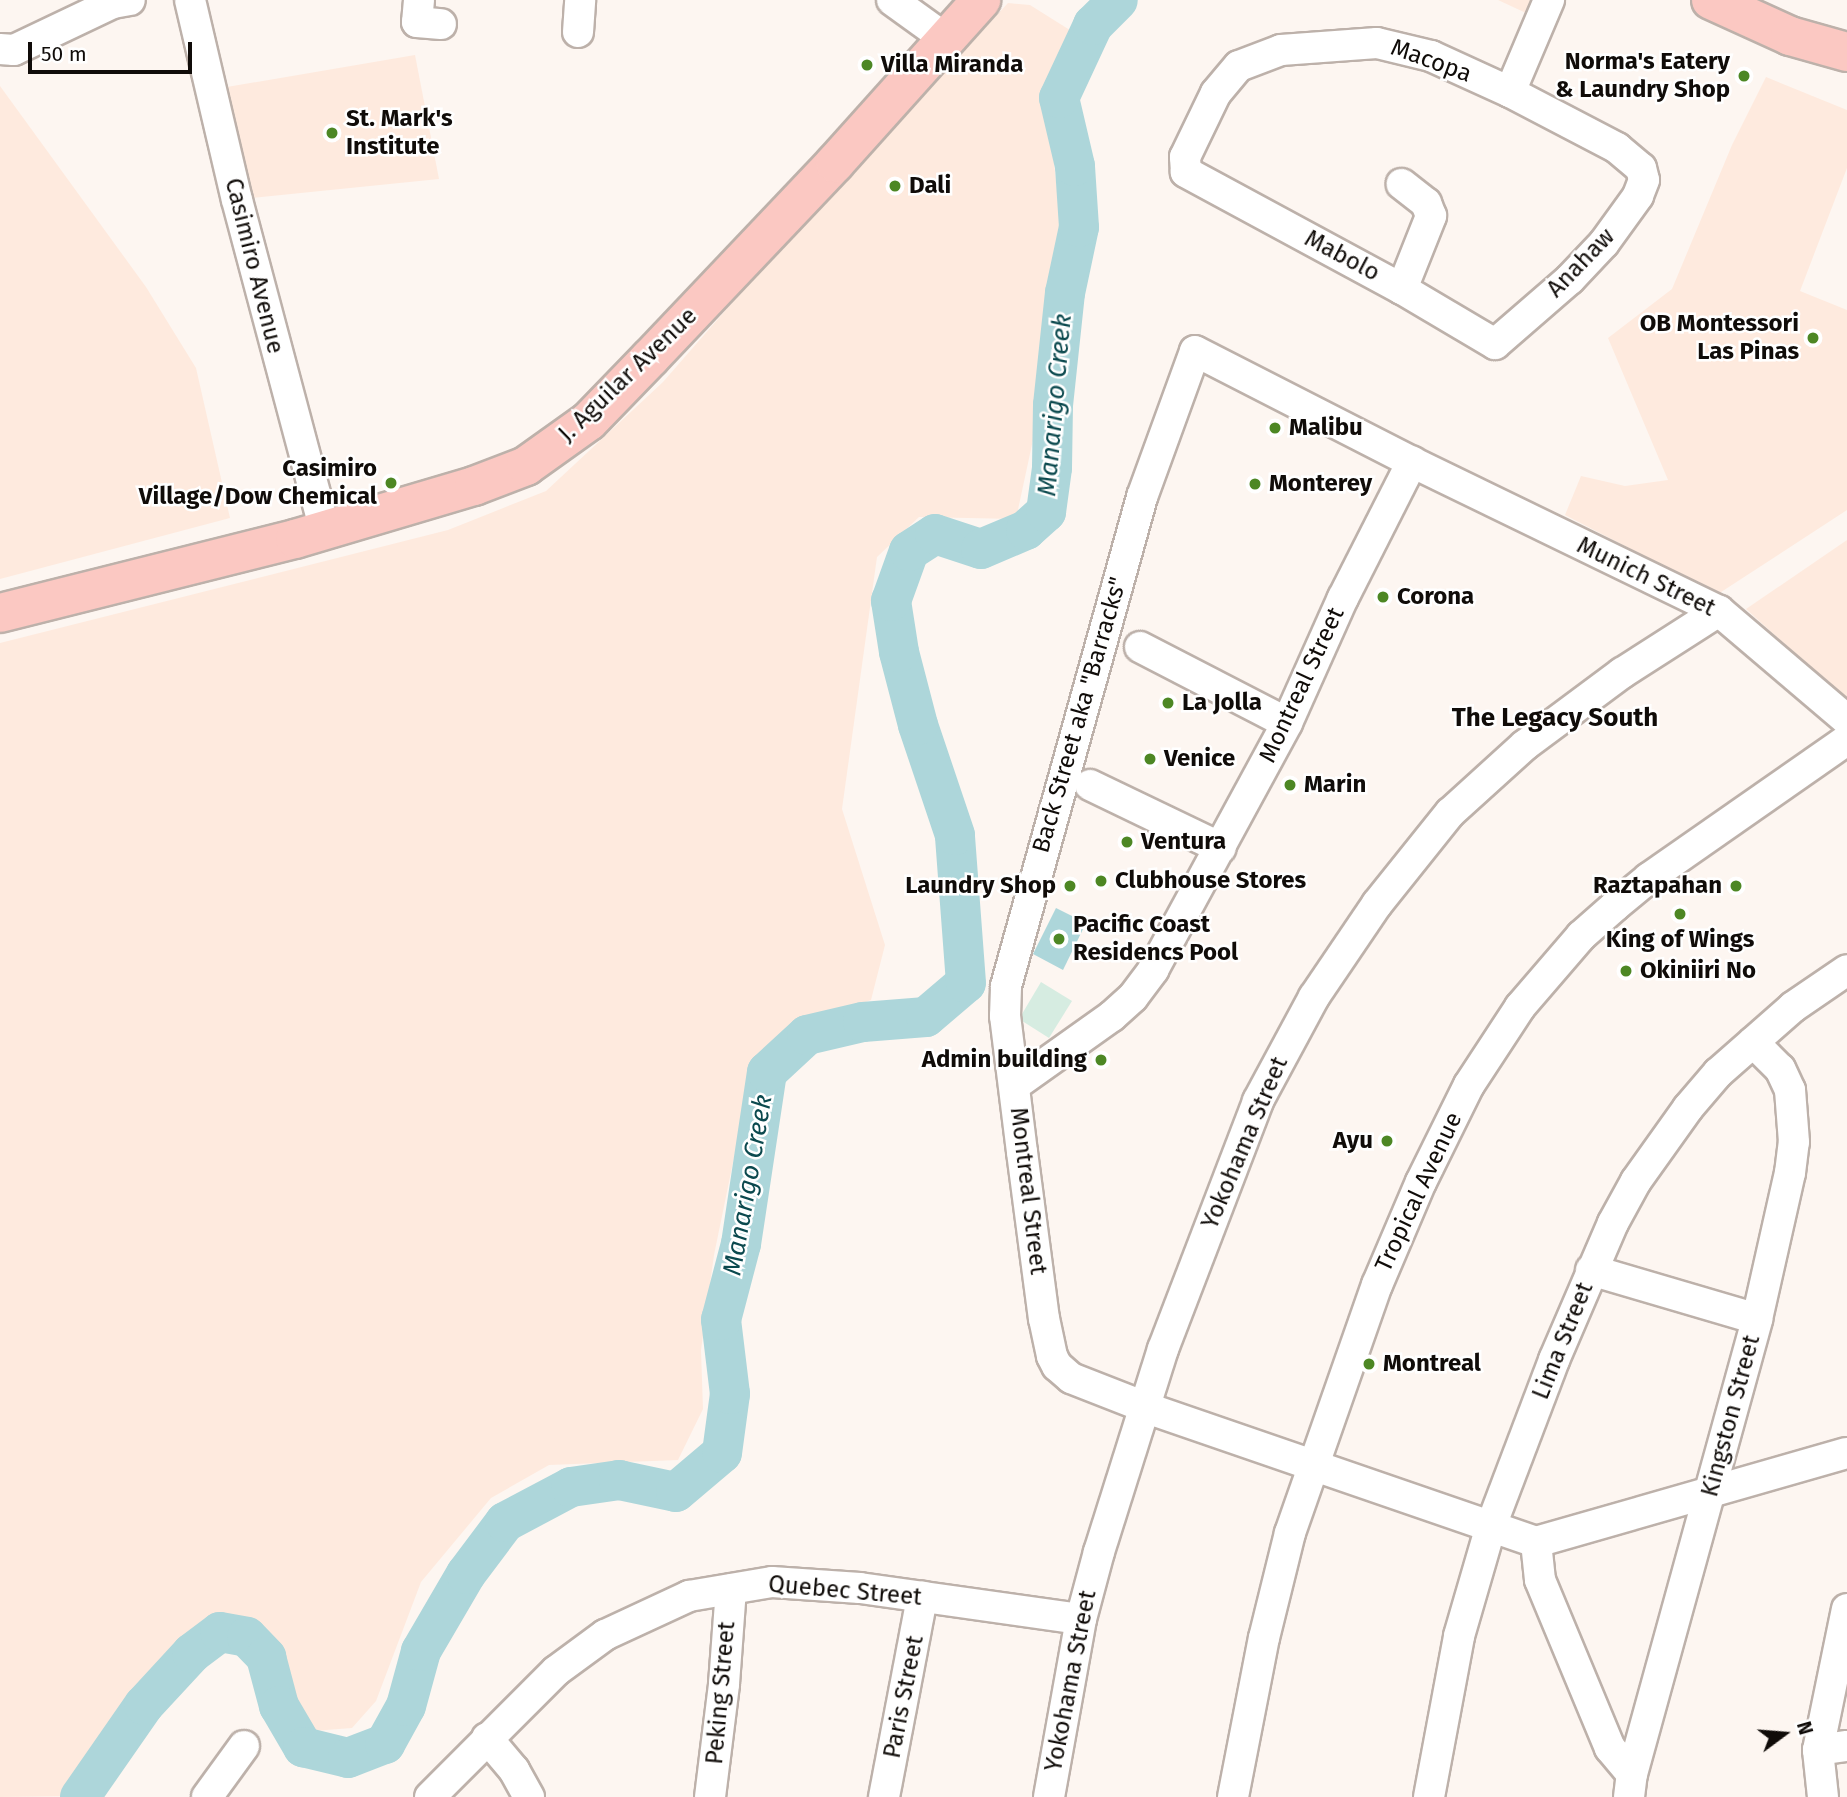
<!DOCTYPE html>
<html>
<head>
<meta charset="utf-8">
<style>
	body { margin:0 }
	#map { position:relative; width:1847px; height:1797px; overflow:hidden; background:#fdf6f1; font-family:"Fira Sans",sans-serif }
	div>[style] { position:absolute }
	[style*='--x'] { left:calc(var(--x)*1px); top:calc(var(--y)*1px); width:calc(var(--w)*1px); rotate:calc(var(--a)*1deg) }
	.built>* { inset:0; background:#feeade }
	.green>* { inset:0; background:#d6ece1 }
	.water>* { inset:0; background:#add6da }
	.river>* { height:40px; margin:-20px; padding:0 20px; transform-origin:20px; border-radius:20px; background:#add6da }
	.roads { filter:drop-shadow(2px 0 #bdb1aa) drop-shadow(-2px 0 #bdb1aa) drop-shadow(0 2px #bdb1aa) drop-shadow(0 -2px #bdb1aa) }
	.minor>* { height:30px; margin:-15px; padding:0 15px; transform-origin:15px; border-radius:15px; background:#fff }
	.major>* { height:38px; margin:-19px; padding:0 19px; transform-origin:19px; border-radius:19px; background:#fbc8c2 }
	.dots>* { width:19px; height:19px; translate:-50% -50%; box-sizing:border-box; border:4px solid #fff; border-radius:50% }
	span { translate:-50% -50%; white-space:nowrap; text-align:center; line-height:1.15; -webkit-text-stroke:5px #fff; paint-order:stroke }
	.street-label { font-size:24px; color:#100c09 }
	.poi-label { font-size:24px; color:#100c09; font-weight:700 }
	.right { translate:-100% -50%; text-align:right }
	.left { translate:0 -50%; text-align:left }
	.water-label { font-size:26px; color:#0b494e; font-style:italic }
	.neighbourhood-label { font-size:26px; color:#100c09; font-weight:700 }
	.north { position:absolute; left:1749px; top:1699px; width:70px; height:70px; -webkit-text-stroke:5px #fff; paint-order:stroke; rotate:74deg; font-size:19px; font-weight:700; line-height:28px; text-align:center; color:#100c09 }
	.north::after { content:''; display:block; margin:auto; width:24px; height:32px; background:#100c09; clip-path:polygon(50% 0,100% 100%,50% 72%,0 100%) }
	.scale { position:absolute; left:28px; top:42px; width:164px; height:32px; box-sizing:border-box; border:4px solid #100c09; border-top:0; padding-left:9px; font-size:21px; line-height:24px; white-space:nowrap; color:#100c09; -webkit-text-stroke:5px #fff; paint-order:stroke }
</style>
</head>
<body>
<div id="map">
	<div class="built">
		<i style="clip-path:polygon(1498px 0,1533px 0,1528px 14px)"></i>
		<i style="clip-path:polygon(1008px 3px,1030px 5px,1073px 32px,1046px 90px,1062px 235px,1057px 328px,1016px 519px,919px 517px,877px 557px,842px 809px,885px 945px,871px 1000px,827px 1016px,772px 1044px,747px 1094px,714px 1255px,701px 1350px,703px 1409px,678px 1460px,549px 1465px,491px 1498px,421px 1582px,376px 1701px,352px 1728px,313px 1731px,295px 1709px,266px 1657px,247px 1637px,220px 1632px,192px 1653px,144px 1705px,81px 1796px,0 1797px,0 643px,448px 530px,546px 491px,663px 382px,745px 288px)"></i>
		<i style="clip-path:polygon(415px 55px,439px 179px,252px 198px,221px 88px)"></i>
		<i style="clip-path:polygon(1766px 77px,1847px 110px,1847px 168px,1800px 291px,1847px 310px,1847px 510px,1718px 594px,1565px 515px,1581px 476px,1625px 486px,1668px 480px,1608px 338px,1672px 289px,1732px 145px)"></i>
		<i style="clip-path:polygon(0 86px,146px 287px,196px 368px,230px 518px,0 579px)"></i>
		<i style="clip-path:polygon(1847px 540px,1847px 700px,1746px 609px)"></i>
	</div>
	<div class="green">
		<i style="clip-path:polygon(1041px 982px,1072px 1001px,1049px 1038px,1019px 1019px)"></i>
	</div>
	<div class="water">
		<i style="clip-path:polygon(1056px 908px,1086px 923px,1063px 970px,1033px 954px)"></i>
	</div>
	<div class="river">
		<i style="--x:80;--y:1797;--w:112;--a:-55.2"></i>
		<i style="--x:144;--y:1705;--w:71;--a:-47.3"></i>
		<i style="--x:192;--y:1653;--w:35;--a:-37"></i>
		<i style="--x:220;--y:1632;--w:27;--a:10"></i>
		<i style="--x:247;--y:1637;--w:28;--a:46"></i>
		<i style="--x:266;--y:1657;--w:51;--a:75.1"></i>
		<i style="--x:279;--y:1706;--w:48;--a:59.7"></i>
		<i style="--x:303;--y:1747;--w:46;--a:13.7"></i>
		<i style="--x:348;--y:1758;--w:40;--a:-21"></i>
		<i style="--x:385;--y:1744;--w:43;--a:-61.1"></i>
		<i style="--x:406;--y:1706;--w:57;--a:-74.7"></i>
		<i style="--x:421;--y:1651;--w:89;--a:-59.7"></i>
		<i style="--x:466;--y:1574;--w:65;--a:-53.1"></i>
		<i style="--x:505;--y:1522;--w:75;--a:-27.9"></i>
		<i style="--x:571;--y:1487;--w:49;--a:-8.3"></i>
		<i style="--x:619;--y:1480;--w:58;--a:11.9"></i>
		<i style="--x:676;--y:1492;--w:60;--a:-40.3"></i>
		<i style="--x:722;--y:1453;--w:60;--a:-82.3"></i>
		<i style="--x:730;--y:1394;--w:75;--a:-96.9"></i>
		<i style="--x:721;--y:1320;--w:79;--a:-75.3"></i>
		<i style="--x:741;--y:1244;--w:174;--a:-81.4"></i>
		<i style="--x:767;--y:1072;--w:54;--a:-42.8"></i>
		<i style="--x:807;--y:1035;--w:57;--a:-13.1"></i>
		<i style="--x:863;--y:1022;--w:63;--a:-4.5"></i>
		<i style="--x:926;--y:1017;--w:52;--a:-40.4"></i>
		<i style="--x:966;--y:983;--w:148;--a:-94.3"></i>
		<i style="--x:955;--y:835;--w:116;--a:-108.6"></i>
		<i style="--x:918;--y:725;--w:75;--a:-104.6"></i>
		<i style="--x:899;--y:652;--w:52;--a:-98.9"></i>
		<i style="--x:891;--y:601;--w:53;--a:-70.2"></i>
		<i style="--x:909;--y:551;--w:31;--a:-33"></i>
		<i style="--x:935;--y:534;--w:48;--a:18.1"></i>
		<i style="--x:981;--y:549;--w:49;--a:-22.9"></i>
		<i style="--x:1026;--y:530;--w:27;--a:-42"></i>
		<i style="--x:1046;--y:512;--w:44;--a:-82.2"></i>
		<i style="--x:1052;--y:468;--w:63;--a:-89.1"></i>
		<i style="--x:1053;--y:405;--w:113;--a:-83.9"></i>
		<i style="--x:1065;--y:293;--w:67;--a:-78"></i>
		<i style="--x:1079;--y:227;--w:61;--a:-93.8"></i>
		<i style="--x:1075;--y:166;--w:70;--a:-103.2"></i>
		<i style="--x:1059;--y:98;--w:81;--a:-65"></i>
		<i style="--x:1093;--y:25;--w:35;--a:-45"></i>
	</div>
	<div class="roads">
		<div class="minor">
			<i style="--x:190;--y:0;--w:205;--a:76.8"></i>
			<i style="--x:237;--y:200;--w:342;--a:75.1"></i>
			<i style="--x:419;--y:0;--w:22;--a:95"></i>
			<i style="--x:417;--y:22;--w:24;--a:5"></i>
			<i style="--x:892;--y:0;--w:67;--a:35.8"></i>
			<i style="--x:578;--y:32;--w:32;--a:-86"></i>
			<i style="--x:1377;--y:43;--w:56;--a:13.5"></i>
			<i style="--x:1431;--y:56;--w:87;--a:24.5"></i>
			<i style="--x:1510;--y:92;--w:121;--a:27.6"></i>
			<i style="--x:1617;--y:148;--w:31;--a:40"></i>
			<i style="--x:1641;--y:168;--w:12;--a:76"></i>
			<i style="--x:1644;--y:180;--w:17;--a:111"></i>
			<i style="--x:1638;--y:196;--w:58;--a:125.9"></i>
			<i style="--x:1604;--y:243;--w:50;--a:133.4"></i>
			<i style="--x:1570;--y:279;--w:99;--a:139.1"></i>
			<i style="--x:1495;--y:344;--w:108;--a:-149.4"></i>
			<i style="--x:1402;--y:289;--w:246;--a:-151.6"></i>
			<i style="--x:1186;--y:172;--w:15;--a:-94"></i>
			<i style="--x:1185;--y:157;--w:71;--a:-64.2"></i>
			<i style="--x:1216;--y:93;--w:35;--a:-50"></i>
			<i style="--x:1239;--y:66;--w:45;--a:-20.9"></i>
			<i style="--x:1281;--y:50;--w:96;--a:-4.2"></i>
			<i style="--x:0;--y:49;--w:14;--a:4"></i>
			<i style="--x:14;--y:50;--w:110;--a:-25.4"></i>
			<i style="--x:113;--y:3;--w:17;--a:-10"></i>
			<i style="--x:1510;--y:92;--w:100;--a:-67"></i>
			<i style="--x:1402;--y:289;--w:79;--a:-68.3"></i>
			<i style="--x:1431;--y:216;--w:14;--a:-111"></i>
			<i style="--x:1426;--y:203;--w:31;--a:-142"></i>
			<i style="--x:1140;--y:647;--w:165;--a:27.3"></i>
			<i style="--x:1090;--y:785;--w:145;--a:25.7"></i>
			<i style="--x:1015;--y:1085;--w:119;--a:-35.4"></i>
			<i style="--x:1112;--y:1016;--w:28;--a:-42"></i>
			<i style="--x:1133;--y:997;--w:34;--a:-53"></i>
			<i style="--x:1153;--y:970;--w:281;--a:-61.5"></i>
			<i style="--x:1287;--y:723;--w:137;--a:-65.9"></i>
			<i style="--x:1343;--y:598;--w:153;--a:-63.1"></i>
			<i style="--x:1591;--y:1270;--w:173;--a:16.4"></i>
			<i style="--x:1536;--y:1542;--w:414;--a:-161"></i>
			<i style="--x:1145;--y:1407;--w:79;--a:-158.6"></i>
			<i style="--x:1071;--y:1378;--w:18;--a:-139"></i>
			<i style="--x:1057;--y:1366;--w:11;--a:-117"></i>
			<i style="--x:1052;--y:1356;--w:38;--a:-102"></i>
			<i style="--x:1044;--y:1319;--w:168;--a:-97.5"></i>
			<i style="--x:1022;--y:1152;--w:137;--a:-97.1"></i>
			<i style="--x:1005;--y:1016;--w:30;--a:-88"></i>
			<i style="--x:1006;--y:986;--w:508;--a:-74.46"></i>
			<i style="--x:1142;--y:497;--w:155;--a:-70"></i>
			<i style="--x:1195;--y:351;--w:244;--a:27.1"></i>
			<i style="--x:1412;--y:462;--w:341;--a:25.9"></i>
			<i style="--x:1719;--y:611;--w:168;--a:40.4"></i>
			<i style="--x:1536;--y:1542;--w:323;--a:-16"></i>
			<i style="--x:1536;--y:1542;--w:38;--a:84"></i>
			<i style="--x:1540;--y:1580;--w:182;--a:67.4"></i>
			<i style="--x:1610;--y:1748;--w:34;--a:50"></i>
			<i style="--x:487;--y:1738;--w:42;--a:49.8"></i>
			<i style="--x:514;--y:1770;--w:31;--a:61"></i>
			<i style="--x:1818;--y:1750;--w:29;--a:-8"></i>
			<i style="--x:207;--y:1797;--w:63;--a:-54"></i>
			<i style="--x:430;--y:1797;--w:178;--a:-45"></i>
			<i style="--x:556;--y:1671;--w:61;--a:-36.3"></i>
			<i style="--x:605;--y:1635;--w:93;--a:-24.9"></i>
			<i style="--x:689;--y:1596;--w:84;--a:-9.6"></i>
			<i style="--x:772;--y:1582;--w:88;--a:3.9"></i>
			<i style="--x:860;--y:1588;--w:223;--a:8"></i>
			<i style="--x:710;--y:1797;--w:114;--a:-82.9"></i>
			<i style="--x:724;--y:1684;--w:95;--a:-85.8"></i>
			<i style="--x:884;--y:1797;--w:204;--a:-79.2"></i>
			<i style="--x:1049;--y:1797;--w:181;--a:-79.8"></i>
			<i style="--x:1081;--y:1619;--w:69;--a:-75"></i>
			<i style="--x:1099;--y:1552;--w:213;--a:-72.5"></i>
			<i style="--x:1163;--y:1349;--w:266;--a:-69"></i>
			<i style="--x:1258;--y:1101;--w:118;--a:-61.7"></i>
			<i style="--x:1314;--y:997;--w:112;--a:-55.9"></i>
			<i style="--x:1377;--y:904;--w:117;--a:-51.3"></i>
			<i style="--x:1450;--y:813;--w:101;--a:-42.2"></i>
			<i style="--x:1525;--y:745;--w:121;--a:-36.6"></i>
			<i style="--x:1622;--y:673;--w:115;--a:-32.6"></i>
			<i style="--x:1233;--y:1797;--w:162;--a:-79"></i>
			<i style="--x:1264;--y:1638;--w:108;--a:-76.1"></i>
			<i style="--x:1290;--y:1533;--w:263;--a:-70.7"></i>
			<i style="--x:1377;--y:1285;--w:112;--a:-66.9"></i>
			<i style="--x:1421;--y:1182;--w:108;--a:-63.7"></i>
			<i style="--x:1469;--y:1085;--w:93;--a:-56.8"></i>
			<i style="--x:1520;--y:1007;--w:94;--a:-49.3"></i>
			<i style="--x:1581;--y:936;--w:45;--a:-41.4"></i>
			<i style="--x:1615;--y:906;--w:44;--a:-39.5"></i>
			<i style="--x:1649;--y:878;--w:241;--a:-34.9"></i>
			<i style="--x:1429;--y:1797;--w:164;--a:-79.4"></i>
			<i style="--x:1459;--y:1636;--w:115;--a:-73.8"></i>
			<i style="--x:1491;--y:1526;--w:178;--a:-69.2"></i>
			<i style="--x:1554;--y:1360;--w:149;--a:-66.7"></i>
			<i style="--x:1613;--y:1223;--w:48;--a:-61.3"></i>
			<i style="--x:1636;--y:1181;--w:90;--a:-54.5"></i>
			<i style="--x:1688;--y:1108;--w:46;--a:-49.4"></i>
			<i style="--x:1718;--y:1073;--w:100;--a:-41.3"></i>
			<i style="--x:1793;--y:1007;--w:65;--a:-34.4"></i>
			<i style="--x:1629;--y:1797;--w:23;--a:-83"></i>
			<i style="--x:1632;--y:1774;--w:472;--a:-74.6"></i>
			<i style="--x:1757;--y:1319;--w:150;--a:-77.3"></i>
			<i style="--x:1790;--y:1173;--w:31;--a:-83"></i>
			<i style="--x:1794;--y:1142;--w:52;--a:-94.4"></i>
			<i style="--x:1790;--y:1090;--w:23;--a:-115"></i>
			<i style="--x:1780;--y:1069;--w:38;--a:-135"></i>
			<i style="--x:1823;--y:1797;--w:47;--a:-96.1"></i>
			<i style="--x:1818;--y:1750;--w:144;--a:-78.4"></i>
		</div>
		<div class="major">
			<i style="--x:1711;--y:0;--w:87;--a:24.5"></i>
			<i style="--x:1790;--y:36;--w:59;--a:15.7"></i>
			<i style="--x:0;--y:613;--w:304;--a:-14.1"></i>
			<i style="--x:295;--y:539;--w:187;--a:-16.5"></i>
			<i style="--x:474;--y:486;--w:56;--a:-21"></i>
			<i style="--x:526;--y:466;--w:77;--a:-35.5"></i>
			<i style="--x:589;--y:421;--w:89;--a:-45.9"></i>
			<i style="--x:651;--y:357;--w:267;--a:-46.5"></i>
			<i style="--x:835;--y:163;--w:219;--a:-48.1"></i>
		</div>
	</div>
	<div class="dots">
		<i style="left:867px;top:65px;background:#4d8724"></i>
		<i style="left:1744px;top:76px;background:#4d8724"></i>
		<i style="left:332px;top:133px;background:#4d8724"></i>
		<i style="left:895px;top:186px;background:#4d8724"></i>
		<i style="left:1813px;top:338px;background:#4d8724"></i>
		<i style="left:1275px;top:428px;background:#4d8724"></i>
		<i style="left:391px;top:483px;background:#4d8724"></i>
		<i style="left:1255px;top:484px;background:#4d8724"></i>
		<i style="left:1383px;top:597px;background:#4d8724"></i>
		<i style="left:1168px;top:703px;background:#4d8724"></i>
		<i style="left:1150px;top:759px;background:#4d8724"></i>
		<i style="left:1290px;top:785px;background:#4d8724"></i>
		<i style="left:1127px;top:842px;background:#4d8724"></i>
		<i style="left:1101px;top:881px;background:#4d8724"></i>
		<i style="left:1070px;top:886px;background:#4d8724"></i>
		<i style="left:1736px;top:886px;background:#4d8724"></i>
		<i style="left:1680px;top:914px;background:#4d8724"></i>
		<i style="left:1059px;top:939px;background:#4d8724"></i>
		<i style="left:1626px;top:971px;background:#4d8724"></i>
		<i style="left:1101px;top:1060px;background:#4d8724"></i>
		<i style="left:1387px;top:1141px;background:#4d8724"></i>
		<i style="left:1369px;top:1364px;background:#4d8724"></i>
	</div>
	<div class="street-label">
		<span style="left:1431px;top:61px;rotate:20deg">Macopa</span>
		<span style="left:1342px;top:256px;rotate:28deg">Mabolo</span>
		<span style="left:1581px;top:263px;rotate:-46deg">Anahaw</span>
		<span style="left:254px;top:266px;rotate:76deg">Casimiro Avenue</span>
		<span style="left:628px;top:375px;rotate:-44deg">J. Aguilar Avenue</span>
		<span style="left:1646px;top:577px;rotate:26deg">Munich Street</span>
		<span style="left:1302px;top:685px;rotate:-65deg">Montreal Street</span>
		<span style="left:1080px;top:715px;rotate:-74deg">Back Street aka "Barracks"</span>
		<span style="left:1245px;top:1143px;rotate:-67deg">Yokohama Street</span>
		<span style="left:1028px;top:1191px;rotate:83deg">Montreal Street</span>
		<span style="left:1419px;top:1192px;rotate:-65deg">Tropical Avenue</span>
		<span style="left:1563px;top:1341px;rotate:-68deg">Lima Street</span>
		<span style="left:1731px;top:1416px;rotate:-75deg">Kingston Street</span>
		<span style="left:845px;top:1591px;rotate:5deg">Quebec Street</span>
		<span style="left:1071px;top:1681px;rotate:-79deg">Yokohama Street</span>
		<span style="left:721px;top:1693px;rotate:-85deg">Peking Street</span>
		<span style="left:904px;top:1697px;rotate:-79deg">Paris Street</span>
	</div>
	<div class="poi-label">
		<span class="right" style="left:1730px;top:76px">Norma's Eatery<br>&amp; Laundry Shop</span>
		<span class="left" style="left:881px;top:65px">Villa Miranda</span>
		<span class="left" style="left:346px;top:133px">St. Mark's<br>Institute</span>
		<span class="left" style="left:909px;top:186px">Dali</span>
		<span class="right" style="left:1799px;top:338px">OB Montessori<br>Las Pinas</span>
		<span class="left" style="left:1289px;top:428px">Malibu</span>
		<span class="right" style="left:377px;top:483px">Casimiro<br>Village/Dow Chemical</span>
		<span class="left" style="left:1269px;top:484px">Monterey</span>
		<span class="left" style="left:1397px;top:597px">Corona</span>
		<span class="left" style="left:1182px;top:703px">La Jolla</span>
		<span class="left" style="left:1164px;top:759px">Venice</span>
		<span class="left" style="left:1304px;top:785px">Marin</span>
		<span class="left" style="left:1141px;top:842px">Ventura</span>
		<span class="left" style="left:1115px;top:881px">Clubhouse Stores</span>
		<span class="right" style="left:1056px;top:886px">Laundry Shop</span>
		<span class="right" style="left:1722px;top:886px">Raztapahan</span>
		<span class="left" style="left:1073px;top:939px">Pacific Coast<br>Residencs Pool</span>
		<span style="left:1680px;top:940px">King of Wings</span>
		<span class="left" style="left:1640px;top:971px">Okiniiri No</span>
		<span class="right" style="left:1087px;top:1060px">Admin building</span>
		<span class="right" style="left:1373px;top:1141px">Ayu</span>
		<span class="left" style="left:1383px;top:1364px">Montreal</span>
	</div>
	<div class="water-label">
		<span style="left:1055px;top:405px;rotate:-85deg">Manarigo Creek</span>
		<span style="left:748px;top:1185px;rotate:-80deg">Manarigo Creek</span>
	</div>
	<div class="neighbourhood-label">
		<span style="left:1555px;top:718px">The Legacy South</span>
	</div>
	<div class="north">N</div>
	<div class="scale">50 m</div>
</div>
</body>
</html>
